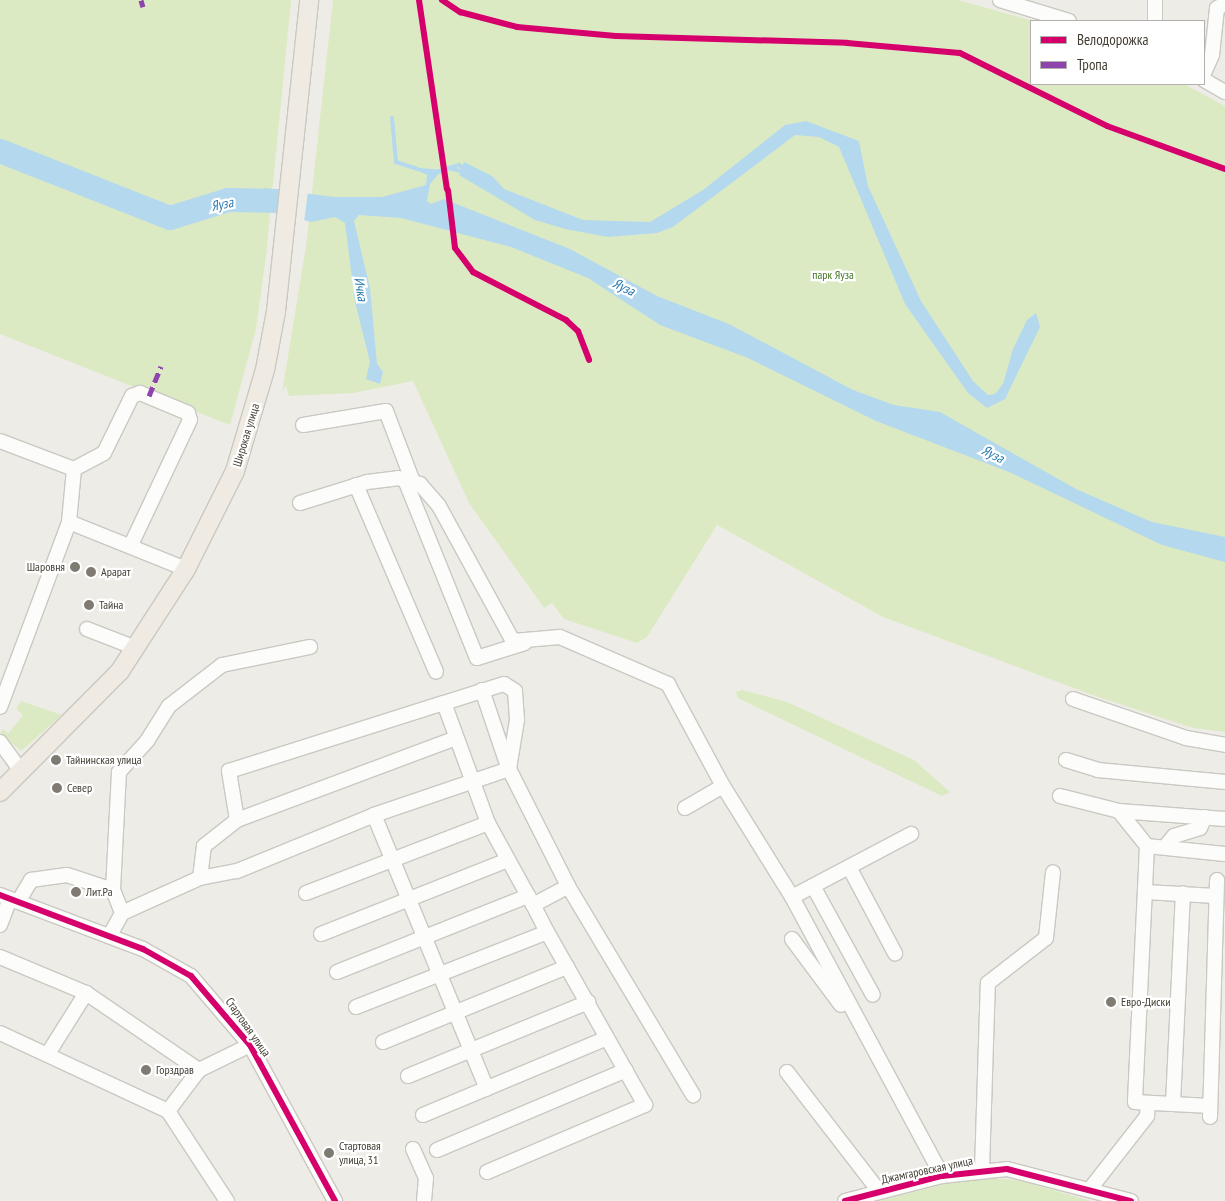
<!DOCTYPE html>
<html>
<head>
<meta charset="utf-8">
<style>
	body { margin:0 }
	#map { position:relative; width:1225px; height:1201px; overflow:hidden; background:#eeece6; font-family:"PT Sans Narrow",sans-serif }
	div>[style] { position:absolute }
	[style*='--x'] { left:calc(var(--x)*1px); top:calc(var(--y)*1px); width:calc(var(--w)*1px); rotate:calc(var(--a)*1deg) }
	.green>* { inset:0; background:#dceac4 }
	.water>* { inset:0; background:#b4d8ee }
	.pier>* { inset:0; background:#eeece6 }
	.stream>* { height:4px; margin:-2px; padding:0 2px; transform-origin:2px; border-radius:2px; background:#b4d8ee }
	.river>* { height:24px; margin:-12px; padding:0 12px; transform-origin:12px; border-radius:12px; background:#b4d8ee }
	.roads { filter:drop-shadow(1px 0 #cac8c2) drop-shadow(-1px 0 #cac8c2) drop-shadow(0 1px #cac8c2) drop-shadow(0 -1px #cac8c2) }
	.minor>* { height:14px; margin:-7px; padding:0 7px; transform-origin:7px; border-radius:7px; background:#fcfcfb }
	.major>* { height:18px; margin:-9px; padding:0 9px; transform-origin:9px; border-radius:9px; background:#f0ebe2 }
	.quiet>* { height:5px; margin-top:-2.5px; transform-origin:0; background:repeating-linear-gradient(90deg,#8e44ad 0 10px,transparent 0 15px) }
	.cycleway>* { height:6px; margin:-3px; padding:0 3px; transform-origin:3px; border-radius:3px; background:#d6006c }
	.dots>* { width:14px; height:14px; translate:-50% -50%; box-sizing:border-box; border:2px solid #fff; border-radius:50% }
	span { translate:-50% -50%; white-space:nowrap; text-align:center; line-height:1.15; -webkit-text-stroke:4.5px #fff; paint-order:stroke }
	.park-label { font-size:12px; color:#457625 }
	.street-label { font-size:12px; color:#433d33 }
	.poi-label { font-size:12px; color:#433d33 }
	.right { translate:-100% -50%; text-align:right }
	.left { translate:0 -50%; text-align:left }
	.water-label { font-size:14px; color:#297bb2; font-style:italic }
	.legend { position:absolute; left:1030px; top:20px; width:175px; height:65px; box-sizing:border-box; background:#fff; border:1px solid #b4b1ad; margin:0; padding:6px 9px; list-style:none; font-size:15px; color:#433d33 }
	.legend li { display:flex; align-items:center; gap:10px; height:25px }
	.legend b { width:25px; border:1px solid #b4b1ad }
</style>
</head>
<body>
<div id="map">
	<div class="green">
		<i style="clip-path:polygon(0 0,291px 0,266px 256px,256px 329px,230px 425px,0 334px)"></i>
		<i style="clip-path:polygon(333px 0,958px 0,1033px 21px,1031px 84px,1184px 84px,1225px 106px,1225px 732px,1193px 728px,1098px 697px,883px 617px,717px 525px,647px 637px,637px 643px,564px 619px,552px 603px,544px 608px,469px 503px,413px 381px,353px 393px,289px 396px,286px 385px,282px 393px,306px 246px)"></i>
		<i style="clip-path:polygon(742px 690px,787px 702px,914px 760px,950px 792px,942px 796px,756px 707px,738px 698px,736px 692px)"></i>
		<i style="clip-path:polygon(21px 701px,62px 715px,21px 751px,0 733px,3px 729px,8px 734px,23px 715px,16px 709px)"></i>
		<i style="clip-path:polygon(991px 1178px,1022px 1181px,1091px 1201px,879px 1201px,960px 1180px)"></i>
	</div>
	<div class="water">
		<i style="clip-path:polygon(806px 121px,859px 141px,868px 186px,921px 301px,973px 381px,988px 395px,995px 394px,1003px 384px,1013px 349px,1027px 320px,1036px 313px,1040px 327px,1005px 399px,987px 408px,968px 393px,905px 304px,839px 147px,819px 137px,795px 135px,673px 227px,657px 233px,608px 237px,565px 229px,535px 220px,459px 175px,464px 162px,492px 176px,504px 189px,583px 220px,650px 222px,703px 190px,785px 125px)"></i>
		<i style="clip-path:polygon(410px 167px,442px 170px,430px 184px,427px 201px,431px 204px,444px 199px,570px 249px,657px 296px,729px 324px,853px 390px,894px 405px,940px 412px,1076px 489px,1152px 522px,1225px 537px,1225px 562px,1162px 545px,1009px 472px,876px 421px,748px 358px,660px 325px,588px 278px,511px 247px,401px 218px,359px 215px,354px 221px,370px 288px,377px 364px,383px 372px,380px 384px,366px 379px,370px 362px,355px 302px,345px 223px,335px 217px,311px 222px,254px 207px,246px 199px,265px 188px,334px 197px,382px 197px,426px 185px,427px 175px)"></i>
	</div>
	<div class="pier">
		<i style="clip-path:polygon(272px 187px,308px 191px,304px 223px,270px 214px)"></i>
	</div>
	<div class="stream">
		<i style="--x:392;--y:118;--w:44;--a:84.8"></i>
		<i style="--x:396;--y:162;--w:23;--a:18"></i>
		<i style="--x:449;--y:168;--w:16;--a:15"></i>
		<i style="--x:437;--y:172;--w:23;--a:-18"></i>
		<i style="--x:459;--y:165;--w:7;--a:34"></i>
	</div>
	<div class="river">
		<i style="--x:0;--y:151;--w:183;--a:21.5"></i>
		<i style="--x:170;--y:218;--w:61;--a:-17.2"></i>
		<i style="--x:228;--y:200;--w:51;--a:1.1"></i>
	</div>
	<div class="roads">
		<div class="minor">
			<i style="--x:1000;--y:0;--w:72;--a:16.9"></i>
			<i style="--x:1155;--y:21;--w:21;--a:-90"></i>
			<i style="--x:1204;--y:73;--w:20;--a:-66"></i>
			<i style="--x:1212;--y:55;--w:47;--a:-83.9"></i>
			<i style="--x:1217;--y:8;--w:9;--a:-27"></i>
			<i style="--x:1204;--y:80;--w:24;--a:30"></i>
			<i style="--x:303;--y:425;--w:84;--a:-9.6"></i>
			<i style="--x:386;--y:411;--w:76;--a:69.2"></i>
			<i style="--x:0;--y:441;--w:79;--a:20.7"></i>
			<i style="--x:74;--y:469;--w:34;--a:-28"></i>
			<i style="--x:104;--y:453;--w:64;--a:-63.8"></i>
			<i style="--x:132;--y:396;--w:9;--a:-21"></i>
			<i style="--x:140;--y:393;--w:52;--a:22.6"></i>
			<i style="--x:188;--y:413;--w:7;--a:74"></i>
			<i style="--x:190;--y:420;--w:138;--a:115.3"></i>
			<i style="--x:405;--y:480;--w:192;--a:68"></i>
			<i style="--x:477;--y:658;--w:50;--a:-17.4"></i>
			<i style="--x:356;--y:485;--w:203;--a:66.8"></i>
			<i style="--x:300;--y:503;--w:70;--a:-17.4"></i>
			<i style="--x:367;--y:482;--w:31;--a:-7"></i>
			<i style="--x:398;--y:478;--w:23;--a:15"></i>
			<i style="--x:420;--y:484;--w:29;--a:49"></i>
			<i style="--x:439;--y:506;--w:154;--a:61.3"></i>
			<i style="--x:513;--y:641;--w:47;--a:-4.9"></i>
			<i style="--x:560;--y:637;--w:118;--a:23.5"></i>
			<i style="--x:668;--y:684;--w:116;--a:61.7"></i>
			<i style="--x:723;--y:786;--w:131;--a:58.1"></i>
			<i style="--x:792;--y:897;--w:317;--a:61.7"></i>
			<i style="--x:69;--y:522;--w:126;--a:21.9"></i>
			<i style="--x:87;--y:629;--w:53;--a:21.2"></i>
			<i style="--x:482;--y:690;--w:81;--a:71.3"></i>
			<i style="--x:1073;--y:699;--w:120;--a:19"></i>
			<i style="--x:1186;--y:738;--w:40;--a:10"></i>
			<i style="--x:444;--y:703;--w:63;--a:-17.6"></i>
			<i style="--x:504;--y:684;--w:13;--a:32"></i>
			<i style="--x:515;--y:691;--w:29;--a:86"></i>
			<i style="--x:517;--y:720;--w:50;--a:99.3"></i>
			<i style="--x:0;--y:707;--w:197;--a:-69.5"></i>
			<i style="--x:69;--y:522;--w:53;--a:-84.6"></i>
			<i style="--x:0;--y:742;--w:36;--a:54"></i>
			<i style="--x:1066;--y:760;--w:34;--a:17"></i>
			<i style="--x:1098;--y:770;--w:128;--a:5.4"></i>
			<i style="--x:1060;--y:796;--w:61;--a:14.3"></i>
			<i style="--x:1119;--y:811;--w:106;--a:4.3"></i>
			<i style="--x:685;--y:808;--w:44;--a:-30.1"></i>
			<i style="--x:1119;--y:811;--w:45;--a:51.3"></i>
			<i style="--x:1147;--y:846;--w:256;--a:92.7"></i>
			<i style="--x:1135;--y:1102;--w:75;--a:3.1"></i>
			<i style="--x:374;--y:815;--w:296;--a:67.6"></i>
			<i style="--x:237;--y:820;--w:50;--a:-99.3"></i>
			<i style="--x:229;--y:771;--w:225;--a:-17.6"></i>
			<i style="--x:444;--y:703;--w:128;--a:69.9"></i>
			<i style="--x:488;--y:823;--w:94;--a:61.2"></i>
			<i style="--x:533;--y:905;--w:40;--a:-28"></i>
			<i style="--x:1147;--y:846;--w:78;--a:5.9"></i>
			<i style="--x:1165;--y:847;--w:14;--a:-51"></i>
			<i style="--x:1174;--y:836;--w:27;--a:-17"></i>
			<i style="--x:1200;--y:828;--w:12;--a:-66"></i>
			<i style="--x:849;--y:867;--w:98;--a:61.9"></i>
			<i style="--x:200;--y:878;--w:32;--a:-83"></i>
			<i style="--x:204;--y:846;--w:42;--a:-38.2"></i>
			<i style="--x:237;--y:820;--w:234;--a:-20.5"></i>
			<i style="--x:813;--y:886;--w:124;--a:61.2"></i>
			<i style="--x:1145;--y:892;--w:71;--a:3.2"></i>
			<i style="--x:306;--y:893;--w:195;--a:-21"></i>
			<i style="--x:0;--y:895;--w:153;--a:20.7"></i>
			<i style="--x:143;--y:949;--w:55;--a:29.4"></i>
			<i style="--x:191;--y:976;--w:91;--a:49.5"></i>
			<i style="--x:250;--y:1045;--w:178;--a:61.4"></i>
			<i style="--x:792;--y:897;--w:135;--a:-27.9"></i>
			<i style="--x:18;--y:902;--w:26;--a:-59"></i>
			<i style="--x:31;--y:880;--w:36;--a:-8"></i>
			<i style="--x:67;--y:875;--w:48;--a:18.1"></i>
			<i style="--x:122;--y:913;--w:25;--a:-111"></i>
			<i style="--x:113;--y:890;--w:118;--a:-87.1"></i>
			<i style="--x:119;--y:772;--w:42;--a:-47.9"></i>
			<i style="--x:147;--y:741;--w:41;--a:-57.8"></i>
			<i style="--x:169;--y:706;--w:67;--a:-37.7"></i>
			<i style="--x:222;--y:665;--w:90;--a:-11.6"></i>
			<i style="--x:0;--y:925;--w:28;--a:-69"></i>
			<i style="--x:321;--y:934;--w:201;--a:-21.6"></i>
			<i style="--x:110;--y:935;--w:25;--a:-61"></i>
			<i style="--x:122;--y:913;--w:85;--a:-24.2"></i>
			<i style="--x:200;--y:878;--w:38;--a:-11"></i>
			<i style="--x:237;--y:871;--w:148;--a:-22.2"></i>
			<i style="--x:374;--y:815;--w:143;--a:-18.8"></i>
			<i style="--x:509;--y:769;--w:131;--a:63.2"></i>
			<i style="--x:568;--y:886;--w:244;--a:59.1"></i>
			<i style="--x:792;--y:939;--w:82;--a:53.4"></i>
			<i style="--x:0;--y:957;--w:93;--a:22.7"></i>
			<i style="--x:337;--y:972;--w:206;--a:-21.7"></i>
			<i style="--x:356;--y:1007;--w:205;--a:-21.4"></i>
			<i style="--x:547;--y:932;--w:30;--a:-117"></i>
			<i style="--x:0;--y:1033;--w:185;--a:24.9"></i>
			<i style="--x:168;--y:1111;--w:108;--a:56.8"></i>
			<i style="--x:383;--y:1042;--w:199;--a:-22.2"></i>
			<i style="--x:49;--y:1052;--w:70;--a:-57.9"></i>
			<i style="--x:86;--y:993;--w:137;--a:34.3"></i>
			<i style="--x:199;--y:1070;--w:57;--a:-26.1"></i>
			<i style="--x:787;--y:1072;--w:150;--a:52.3"></i>
			<i style="--x:408;--y:1076;--w:195;--a:-22.3"></i>
			<i style="--x:1173;--y:1104;--w:211;--a:-87.3"></i>
			<i style="--x:168;--y:1111;--w:51;--a:-52.9"></i>
			<i style="--x:423;--y:1115;--w:199;--a:-22.7"></i>
			<i style="--x:1210;--y:1117;--w:237;--a:-88.3"></i>
			<i style="--x:413;--y:1149;--w:32;--a:66"></i>
			<i style="--x:426;--y:1178;--w:23;--a:95"></i>
			<i style="--x:437;--y:1150;--w:205;--a:-22.9"></i>
			<i style="--x:982;--y:1170;--w:187;--a:-88.2"></i>
			<i style="--x:988;--y:983;--w:73;--a:-37.8"></i>
			<i style="--x:1046;--y:938;--w:66;--a:-83.9"></i>
			<i style="--x:487;--y:1172;--w:172;--a:-23"></i>
			<i style="--x:645;--y:1105;--w:199;--a:-119.5"></i>
			<i style="--x:1090;--y:1189;--w:93;--a:-52"></i>
			<i style="--x:1147;--y:1116;--w:13;--a:-86"></i>
			<i style="--x:845;--y:1201;--w:100;--a:-14.5"></i>
			<i style="--x:942;--y:1176;--w:65;--a:-6.1"></i>
			<i style="--x:1007;--y:1169;--w:128;--a:14.5"></i>
		</div>
		<div class="major">
			<i style="--x:0;--y:792;--w:170;--a:-45.2"></i>
			<i style="--x:120;--y:671;--w:121;--a:-57.1"></i>
			<i style="--x:186;--y:569;--w:110;--a:-63.4"></i>
			<i style="--x:235;--y:471;--w:105;--a:-73.5"></i>
			<i style="--x:265;--y:370;--w:60;--a:-79.4"></i>
			<i style="--x:276;--y:311;--w:313;--a:-83.9"></i>
		</div>
	</div>
	<div class="quiet">
		<i style="--x:141;--y:0;--w:7;--a:74"></i>
		<i style="--x:149;--y:396;--w:32;--a:-68"></i>
	</div>
	<div class="cycleway">
		<i style="--x:419;--y:0;--w:191;--a:81.6"></i>
		<i style="--x:442;--y:0;--w:22;--a:34"></i>
		<i style="--x:460;--y:12;--w:59;--a:14.7"></i>
		<i style="--x:517;--y:27;--w:99;--a:5.2"></i>
		<i style="--x:616;--y:36;--w:231;--a:1.7"></i>
		<i style="--x:847;--y:43;--w:113;--a:5.1"></i>
		<i style="--x:960;--y:53;--w:164;--a:26.4"></i>
		<i style="--x:1107;--y:126;--w:126;--a:20"></i>
		<i style="--x:448;--y:190;--w:58;--a:83.1"></i>
		<i style="--x:455;--y:248;--w:30;--a:53"></i>
		<i style="--x:473;--y:272;--w:105;--a:27.3"></i>
		<i style="--x:566;--y:320;--w:16;--a:43"></i>
		<i style="--x:578;--y:331;--w:31;--a:69"></i>
		<i style="--x:0;--y:895;--w:153;--a:20.7"></i>
		<i style="--x:143;--y:949;--w:55;--a:29.4"></i>
		<i style="--x:191;--y:976;--w:91;--a:49.5"></i>
		<i style="--x:250;--y:1045;--w:178;--a:61.4"></i>
		<i style="--x:845;--y:1201;--w:100;--a:-14.5"></i>
		<i style="--x:942;--y:1176;--w:65;--a:-6.1"></i>
		<i style="--x:1007;--y:1169;--w:128;--a:14.5"></i>
	</div>
	<div class="dots">
		<i style="left:75px;top:567px;background:#7f7a72"></i>
		<i style="left:91px;top:572px;background:#7f7a72"></i>
		<i style="left:89px;top:605px;background:#7f7a72"></i>
		<i style="left:56px;top:760px;background:#7f7a72"></i>
		<i style="left:57px;top:788px;background:#7f7a72"></i>
		<i style="left:76px;top:892px;background:#7f7a72"></i>
		<i style="left:1111px;top:1002px;background:#7f7a72"></i>
		<i style="left:146px;top:1070px;background:#7f7a72"></i>
		<i style="left:329px;top:1153px;background:#7f7a72"></i>
	</div>
	<div class="park-label">
		<span style="left:833px;top:275px">парк Яуза</span>
	</div>
	<div class="street-label">
		<span style="left:246px;top:435px;rotate:-73deg">Широкая улица</span>
		<span style="left:248px;top:1027px;rotate:55deg">Стартовая улица</span>
		<span style="left:927px;top:1170px;rotate:-12deg">Джамгаровская улица</span>
	</div>
	<div class="poi-label">
		<span class="right" style="left:65px;top:567px">Шаровня</span>
		<span class="left" style="left:101px;top:572px">Арарат</span>
		<span class="left" style="left:99px;top:605px">Тайна</span>
		<span class="left" style="left:66px;top:760px">Тайнинская улица</span>
		<span class="left" style="left:67px;top:788px">Север</span>
		<span class="left" style="left:86px;top:892px">Лит.Ра</span>
		<span class="left" style="left:1121px;top:1002px">Евро-Диски</span>
		<span class="left" style="left:156px;top:1070px">Горздрав</span>
		<span class="left" style="left:339px;top:1153px">Стартовая<br>улица, 31</span>
	</div>
	<div class="water-label">
		<span style="left:222px;top:204px;rotate:-12deg">Яуза</span>
		<span style="left:624px;top:287px;rotate:26deg">Яуза</span>
		<span style="left:361px;top:289px;rotate:80deg">Ичка</span>
		<span style="left:993px;top:454px;rotate:27deg">Яуза</span>
	</div>
	<ul class="legend">
	<li><b style="height:6px;background:#d6006c"></b>Велодорожка</li>
	<li><b style="height:6px;background:#8e44ad"></b>Тропа</li>
	</ul>
</div>
</body>
</html>
